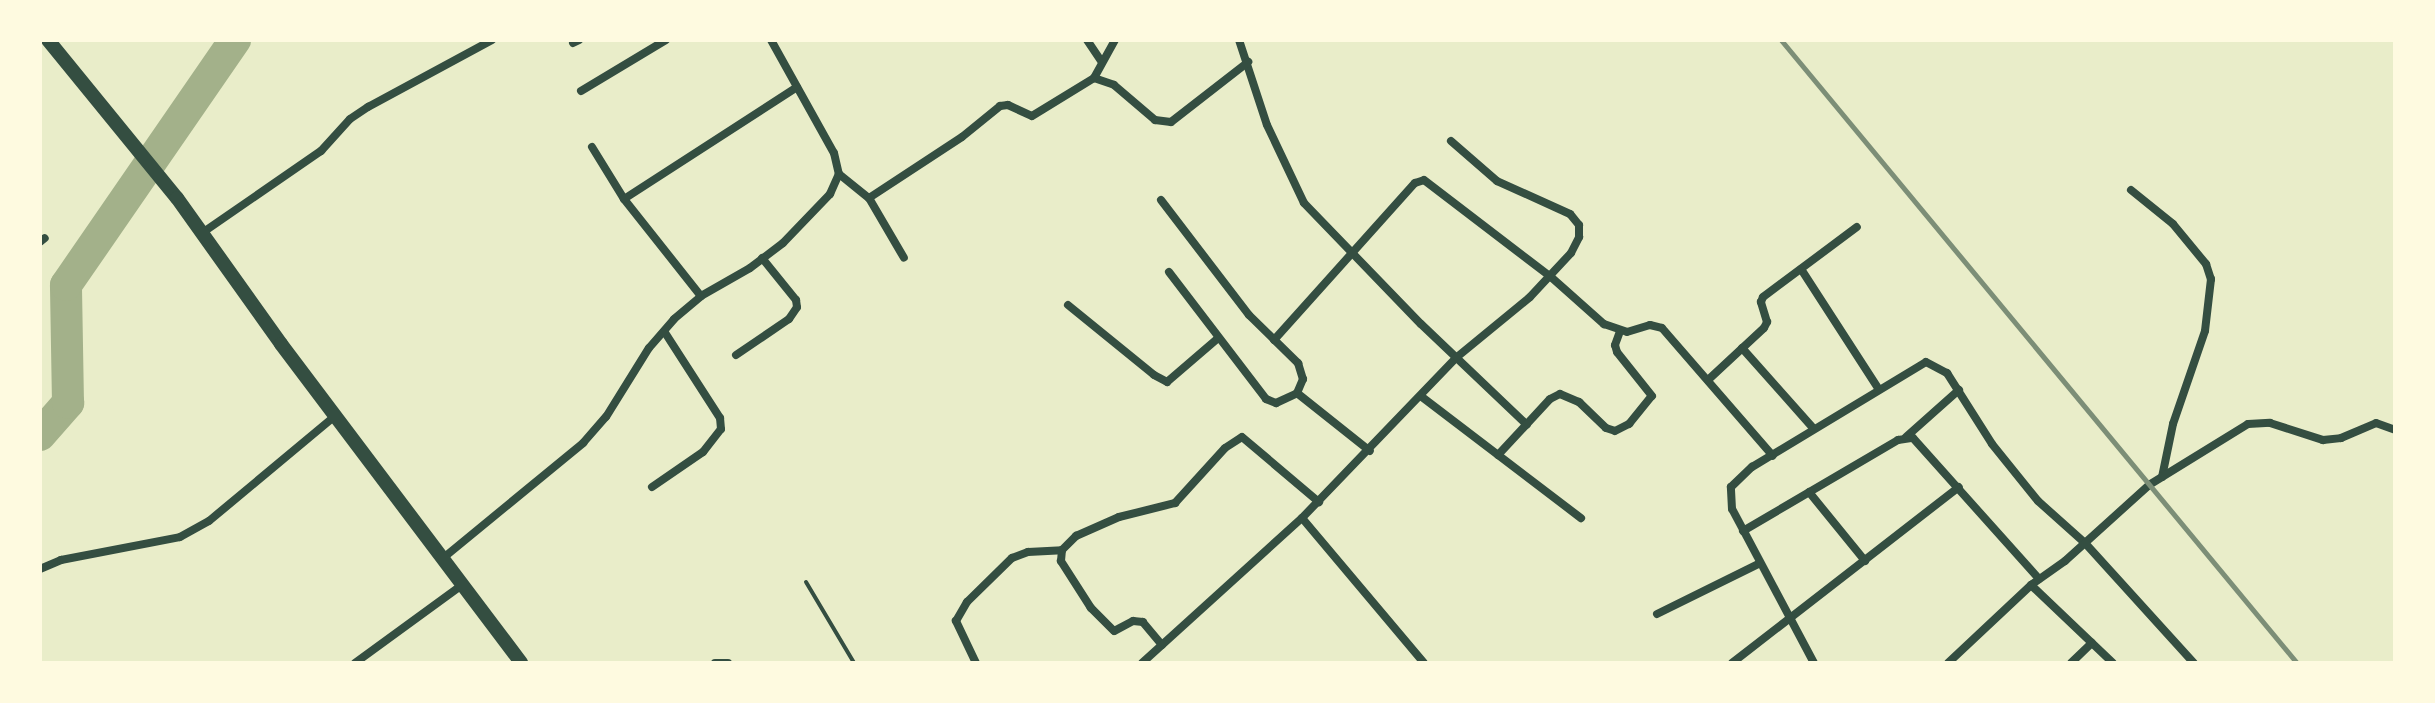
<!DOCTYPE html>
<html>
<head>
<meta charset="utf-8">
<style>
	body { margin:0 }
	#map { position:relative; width:2435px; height:703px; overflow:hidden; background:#e9edc9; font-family:"Space Grotesk",sans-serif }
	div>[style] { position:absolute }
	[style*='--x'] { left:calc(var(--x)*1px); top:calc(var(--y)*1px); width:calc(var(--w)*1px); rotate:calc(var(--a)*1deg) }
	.river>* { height:32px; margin:-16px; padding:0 16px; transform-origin:16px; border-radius:16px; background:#a3b18a }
	.service>* { height:4px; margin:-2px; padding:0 2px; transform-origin:2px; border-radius:2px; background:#344e41 }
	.minor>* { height:8px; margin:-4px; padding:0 4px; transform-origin:4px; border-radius:4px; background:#344e41 }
	.trunk>* { height:14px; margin:-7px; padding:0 7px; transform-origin:7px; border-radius:7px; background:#344e41 }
	.rail>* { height:5px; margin:-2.5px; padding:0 2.5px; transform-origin:2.5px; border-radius:2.5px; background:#7c8e77 }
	span { translate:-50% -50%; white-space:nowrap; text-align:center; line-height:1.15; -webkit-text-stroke:7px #fefae0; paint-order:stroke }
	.frame { position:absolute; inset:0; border:42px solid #fefae0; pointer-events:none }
</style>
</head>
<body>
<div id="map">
	<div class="river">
		<i style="--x:40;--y:435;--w:43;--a:-48.8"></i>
		<i style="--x:68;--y:403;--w:118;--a:-91"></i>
		<i style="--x:66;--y:285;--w:298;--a:-55.4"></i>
	</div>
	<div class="service">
		<i style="--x:806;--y:582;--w:94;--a:59.3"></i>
	</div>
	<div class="minor">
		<i style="--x:771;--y:40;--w:129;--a:60.9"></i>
		<i style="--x:834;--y:153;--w:22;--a:77"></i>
		<i style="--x:839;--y:174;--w:38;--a:39"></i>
		<i style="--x:869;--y:198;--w:69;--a:59.7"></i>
		<i style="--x:1087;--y:40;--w:25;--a:56"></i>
		<i style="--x:1239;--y:40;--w:89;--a:71.8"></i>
		<i style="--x:1267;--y:125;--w:86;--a:64.6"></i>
		<i style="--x:1304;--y:203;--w:168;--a:46"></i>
		<i style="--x:1421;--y:324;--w:146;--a:43.6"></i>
		<i style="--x:573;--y:43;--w:7;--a:-27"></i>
		<i style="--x:1094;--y:78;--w:43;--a:-61.1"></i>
		<i style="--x:581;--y:91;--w:99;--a:-31"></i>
		<i style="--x:592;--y:147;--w:61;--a:58.4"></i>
		<i style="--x:624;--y:199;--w:124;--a:51.6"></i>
		<i style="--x:2131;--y:190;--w:54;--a:39"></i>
		<i style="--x:2173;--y:224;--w:52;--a:50.5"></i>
		<i style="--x:2206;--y:264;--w:16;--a:72"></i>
		<i style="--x:2211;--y:279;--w:52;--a:96.6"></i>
		<i style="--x:2205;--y:331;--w:98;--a:109"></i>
		<i style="--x:2173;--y:424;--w:54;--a:101.7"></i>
		<i style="--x:869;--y:198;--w:111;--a:-33.3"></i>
		<i style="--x:962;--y:137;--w:49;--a:-39.2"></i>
		<i style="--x:1000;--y:106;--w:8;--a:-7"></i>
		<i style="--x:1008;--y:105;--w:26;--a:25"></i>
		<i style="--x:1032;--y:116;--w:73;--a:-31.5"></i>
		<i style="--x:1094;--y:78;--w:21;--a:19"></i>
		<i style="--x:1114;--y:85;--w:54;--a:40.5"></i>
		<i style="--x:1155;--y:120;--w:16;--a:7"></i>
		<i style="--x:1171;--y:122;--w:98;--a:-37.9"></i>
		<i style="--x:624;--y:199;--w:206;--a:-32.9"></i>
		<i style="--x:1161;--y:200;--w:145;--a:52.6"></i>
		<i style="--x:1249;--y:315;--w:69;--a:44.4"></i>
		<i style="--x:1298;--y:363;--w:17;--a:73"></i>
		<i style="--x:1303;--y:379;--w:15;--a:113"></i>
		<i style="--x:202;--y:233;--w:145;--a:-34.6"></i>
		<i style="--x:321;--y:151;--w:43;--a:-47.8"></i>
		<i style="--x:350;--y:119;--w:22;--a:-34"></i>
		<i style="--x:368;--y:107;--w:141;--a:-28.4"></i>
		<i style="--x:40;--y:242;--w:6;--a:-39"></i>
		<i style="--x:1801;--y:269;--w:142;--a:57.1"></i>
		<i style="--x:1169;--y:272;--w:160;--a:52.6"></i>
		<i style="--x:1266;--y:399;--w:11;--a:22"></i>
		<i style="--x:1276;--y:403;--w:23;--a:-25"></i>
		<i style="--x:1297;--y:393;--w:93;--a:38.5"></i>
		<i style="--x:1068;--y:305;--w:111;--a:39.1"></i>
		<i style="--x:1154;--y:375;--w:15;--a:28"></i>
		<i style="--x:1167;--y:382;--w:66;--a:-40.7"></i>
		<i style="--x:1274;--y:340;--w:211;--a:-48.1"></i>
		<i style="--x:1415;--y:183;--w:9;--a:-18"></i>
		<i style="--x:1424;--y:180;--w:160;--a:37.4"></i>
		<i style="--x:1551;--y:277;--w:71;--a:41.6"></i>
		<i style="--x:1604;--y:324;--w:24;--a:19"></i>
		<i style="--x:1627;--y:332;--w:24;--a:-17"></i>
		<i style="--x:1650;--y:325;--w:12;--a:14"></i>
		<i style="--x:1662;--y:328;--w:169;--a:49.1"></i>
		<i style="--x:1742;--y:348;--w:108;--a:48.4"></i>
		<i style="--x:736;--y:355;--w:64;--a:-34.2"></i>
		<i style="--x:789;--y:319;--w:14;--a:-56"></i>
		<i style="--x:797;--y:307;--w:7;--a:-98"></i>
		<i style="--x:796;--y:300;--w:54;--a:-129"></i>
		<i style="--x:1708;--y:380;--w:76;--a:-42.9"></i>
		<i style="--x:1764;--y:328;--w:7;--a:-63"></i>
		<i style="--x:1767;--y:322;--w:21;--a:-107"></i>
		<i style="--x:1761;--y:302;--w:5;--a:-68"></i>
		<i style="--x:1763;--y:297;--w:117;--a:-36.7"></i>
		<i style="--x:1422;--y:397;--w:200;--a:37.3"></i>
		<i style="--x:1906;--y:437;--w:71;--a:-41.6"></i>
		<i style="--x:1498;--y:455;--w:76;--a:-47.1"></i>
		<i style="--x:1550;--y:399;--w:11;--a:-27"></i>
		<i style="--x:1560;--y:394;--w:21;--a:23"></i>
		<i style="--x:1579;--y:402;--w:37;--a:44"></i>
		<i style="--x:1606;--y:428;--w:9;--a:18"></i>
		<i style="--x:1615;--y:431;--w:16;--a:-27"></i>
		<i style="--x:1629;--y:424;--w:36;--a:-51"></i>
		<i style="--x:1652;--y:396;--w:56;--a:-128.5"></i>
		<i style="--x:1617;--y:352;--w:7;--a:-106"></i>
		<i style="--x:1615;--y:345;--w:15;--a:-70"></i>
		<i style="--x:652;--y:487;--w:62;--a:-34.5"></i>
		<i style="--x:703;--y:452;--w:29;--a:-52"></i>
		<i style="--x:721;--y:429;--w:11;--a:-95"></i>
		<i style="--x:720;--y:418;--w:103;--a:-122.8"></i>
		<i style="--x:1809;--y:492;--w:89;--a:50.9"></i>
		<i style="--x:1302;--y:518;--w:189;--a:49.9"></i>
		<i style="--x:1743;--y:531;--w:180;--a:-30.4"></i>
		<i style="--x:1898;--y:440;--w:15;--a:-8"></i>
		<i style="--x:1913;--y:438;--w:189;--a:48.2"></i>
		<i style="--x:442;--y:559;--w:183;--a:-39.4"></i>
		<i style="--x:583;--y:443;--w:35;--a:-49"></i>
		<i style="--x:606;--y:417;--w:81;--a:-58.1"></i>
		<i style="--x:649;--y:348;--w:38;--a:-49"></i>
		<i style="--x:674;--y:319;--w:35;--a:-40"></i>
		<i style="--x:701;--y:296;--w:56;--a:-29.7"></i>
		<i style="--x:750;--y:268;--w:41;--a:-37.1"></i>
		<i style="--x:783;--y:243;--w:68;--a:-46.2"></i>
		<i style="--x:830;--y:194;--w:22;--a:-66"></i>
		<i style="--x:40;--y:569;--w:23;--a:-23"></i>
		<i style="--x:61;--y:560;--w:121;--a:-10.9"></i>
		<i style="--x:180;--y:537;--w:33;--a:-29"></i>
		<i style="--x:209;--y:521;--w:164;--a:-39.8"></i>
		<i style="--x:2031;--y:585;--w:113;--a:43.6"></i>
		<i style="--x:1657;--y:614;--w:115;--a:-26.3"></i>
		<i style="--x:1162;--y:645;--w:30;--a:-130"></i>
		<i style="--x:1143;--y:622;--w:10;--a:-174"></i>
		<i style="--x:1133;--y:621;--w:21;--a:152"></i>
		<i style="--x:1114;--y:631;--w:33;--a:-135"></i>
		<i style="--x:1091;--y:608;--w:56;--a:-122.6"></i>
		<i style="--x:1061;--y:561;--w:11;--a:-85"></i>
		<i style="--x:1062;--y:550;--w:20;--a:-45"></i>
		<i style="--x:1076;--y:536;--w:47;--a:-23.8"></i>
		<i style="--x:1119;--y:517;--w:58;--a:-14"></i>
		<i style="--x:1175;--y:503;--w:74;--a:-47.7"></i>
		<i style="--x:1225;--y:448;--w:20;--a:-33"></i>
		<i style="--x:1242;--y:437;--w:101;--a:40.2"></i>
		<i style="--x:355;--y:663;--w:132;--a:-36.1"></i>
		<i style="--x:715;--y:663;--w:13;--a:0"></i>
		<i style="--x:976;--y:663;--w:47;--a:-115.5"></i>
		<i style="--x:956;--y:621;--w:22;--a:-60"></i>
		<i style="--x:967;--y:602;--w:63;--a:-44.4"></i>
		<i style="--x:1012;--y:558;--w:17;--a:-21"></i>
		<i style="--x:1028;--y:552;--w:34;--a:-3"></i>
		<i style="--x:1142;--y:663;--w:216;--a:-42.2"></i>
		<i style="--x:1302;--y:518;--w:223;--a:-46.1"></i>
		<i style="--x:1457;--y:357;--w:94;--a:-39.4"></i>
		<i style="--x:1530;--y:297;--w:60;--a:-47"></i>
		<i style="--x:1571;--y:253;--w:18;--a:-63"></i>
		<i style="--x:1579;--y:237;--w:12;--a:-90"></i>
		<i style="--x:1579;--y:225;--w:14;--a:-129"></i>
		<i style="--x:1570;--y:214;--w:80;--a:-155.7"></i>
		<i style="--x:1497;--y:181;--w:61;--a:-139"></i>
		<i style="--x:1732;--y:663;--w:287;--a:-37.8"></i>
		<i style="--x:1814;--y:663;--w:174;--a:-118"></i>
		<i style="--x:1732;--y:509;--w:22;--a:-93"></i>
		<i style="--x:1731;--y:487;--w:29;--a:-44"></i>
		<i style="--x:1752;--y:467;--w:203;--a:-31.1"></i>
		<i style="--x:1926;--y:362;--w:24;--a:28"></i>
		<i style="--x:1947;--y:373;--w:84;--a:57.6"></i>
		<i style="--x:1992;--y:444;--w:73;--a:51.1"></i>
		<i style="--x:2038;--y:501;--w:63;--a:41.8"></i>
		<i style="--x:2085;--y:543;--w:162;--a:47.8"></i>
		<i style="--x:1948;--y:663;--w:114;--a:-43.2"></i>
		<i style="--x:2031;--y:585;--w:42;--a:-35.2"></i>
		<i style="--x:2065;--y:561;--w:113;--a:-42.1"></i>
		<i style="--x:2149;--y:485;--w:116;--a:-31.6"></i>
		<i style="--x:2248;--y:424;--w:22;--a:-3"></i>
		<i style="--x:2270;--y:423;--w:56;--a:17.8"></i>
		<i style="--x:2323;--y:440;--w:18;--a:-6"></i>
		<i style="--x:2341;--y:438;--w:38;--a:-23"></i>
		<i style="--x:2376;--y:423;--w:20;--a:20"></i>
		<i style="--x:2071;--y:663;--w:29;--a:-44"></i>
	</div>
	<div class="trunk">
		<i style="--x:48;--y:40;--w:204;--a:50.8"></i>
		<i style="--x:177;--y:198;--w:179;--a:54.5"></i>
		<i style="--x:281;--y:344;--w:399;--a:53"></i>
	</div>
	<div class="rail">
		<i style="--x:1781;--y:40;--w:809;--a:50.37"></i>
	</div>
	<div class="frame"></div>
</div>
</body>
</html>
